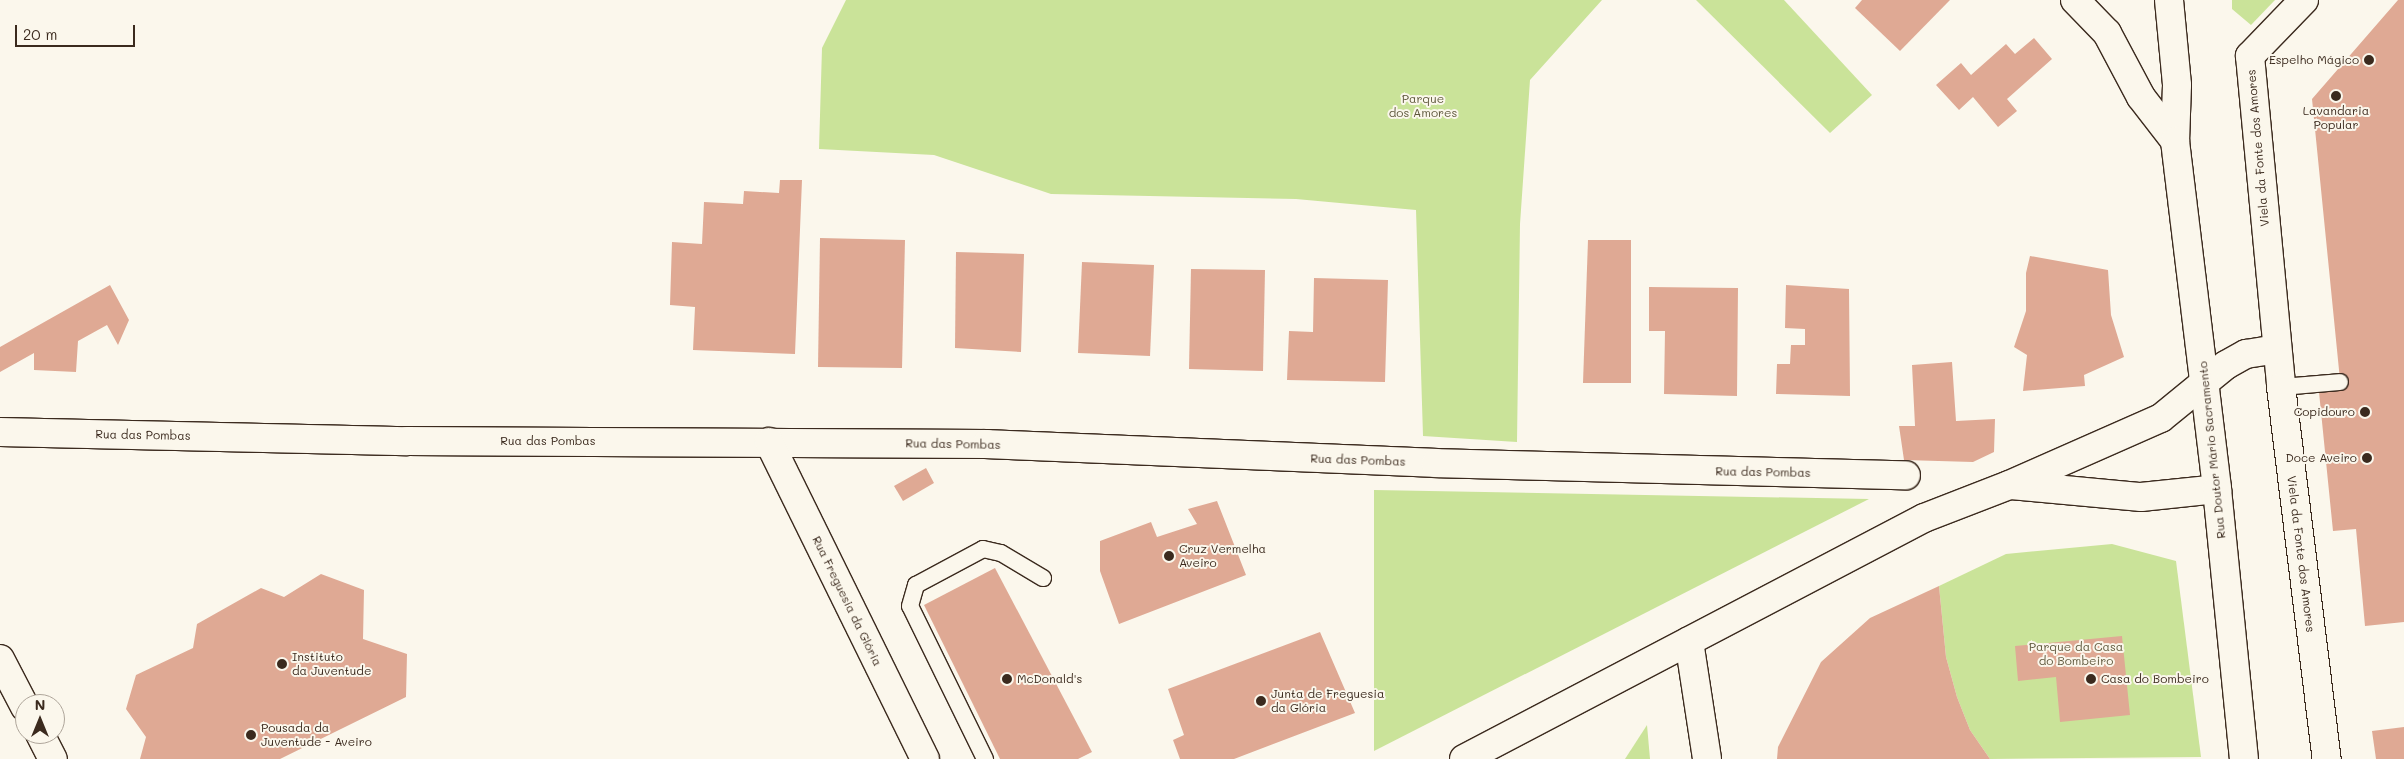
<!DOCTYPE html>
<html>
<head>
<meta charset="utf-8">
<style>
	body { margin:0 }
	#map { position:relative; width:2404px; height:759px; overflow:hidden; background:#fbf7ec; font-family:Mali,sans-serif }
	div>[style] { position:absolute }
	[style*='--x'] { left:calc(var(--x)*1px); top:calc(var(--y)*1px); width:calc(var(--w)*1px); rotate:calc(var(--a)*1deg) }
	.green>* { inset:0; background:#cae399 }
	.building>* { inset:0; background:#dfa994 }
	.roads { filter:drop-shadow(1px 0 #3b2a1e) drop-shadow(-1px 0 #3b2a1e) drop-shadow(0 1px #3b2a1e) drop-shadow(0 -1px #3b2a1e) }
	.service>* { height:16px; margin:-8px; padding:0 8px; transform-origin:8px; border-radius:8px; background:#fbf7ec }
	.minor>* { height:28px; margin:-14px; padding:0 14px; transform-origin:14px; border-radius:14px; background:#fbf7ec }
	.tertiary>* { height:28px; margin:-14px; padding:0 14px; transform-origin:14px; border-radius:14px; background:#fbf7ec }
	.dots>* { width:14px; height:14px; translate:-50% -50%; box-sizing:border-box; border:2px solid #fbf7ec; border-radius:50% }
	span { translate:-50% -50%; white-space:nowrap; text-align:center; line-height:1.15; -webkit-text-stroke:4px #fbf7ec; paint-order:stroke }
	.poi-label { font-size:12px; color:#3b2a1e }
	.right { translate:-100% -50%; text-align:right }
	.left { translate:0 -50%; text-align:left }
	.park-label { font-size:12px; color:#5f583d }
	.street-label { font-size:12px; color:#3b2a1e }
	.north { position:absolute; left:15px; top:694px; width:50px; height:50px; box-sizing:border-box; background:#fbf7ec; border:1px solid #aea59a; border-radius:50%; rotate:0deg; font-size:14px; font-weight:700; line-height:20px; text-align:center; color:#3b2a1e }
	.north::after { content:''; display:block; margin:auto; width:18px; height:22px; background:#3b2a1e; clip-path:polygon(50% 0,100% 100%,50% 72%,0 100%) }
	.scale { position:absolute; left:15px; top:25px; width:120px; height:22px; box-sizing:border-box; border:2px solid #3b2a1e; border-top:0; padding-left:6px; font-size:15px; line-height:18px; white-space:nowrap; color:#3b2a1e; -webkit-text-stroke:4px #fbf7ec; paint-order:stroke }
</style>
</head>
<body>
<div id="map">
	<div class="green">
		<i style="clip-path:polygon(846px 0,1602px 0,1530px 80px,1520px 224px,1517px 442px,1423px 436px,1416px 210px,1296px 199px,1051px 194px,934px 155px,819px 149px,822px 48px)"></i>
		<i style="clip-path:polygon(1696px 0,1784px 0,1872px 95px,1830px 133px)"></i>
		<i style="clip-path:polygon(2232px 0,2275px 0,2251px 25px,2232px 9px)"></i>
		<i style="clip-path:polygon(1374px 490px,1869px 499px,1374px 751px)"></i>
		<i style="clip-path:polygon(2112px 544px,2176px 561px,2201px 757px,1990px 759px,1970px 730px,1957px 697px,1946px 657px,1939px 586px,2006px 554px)"></i>
		<i style="clip-path:polygon(1647px 725px,1650px 759px,1625px 759px)"></i>
	</div>
	<div class="building">
		<i style="clip-path:polygon(1862px 0,1950px 0,1900px 51px,1855px 8px)"></i>
		<i style="clip-path:polygon(2398px 0,2404px 0,2404px 622px,2365px 626px,2356px 529px,2333px 531px,2319px 392px,2341px 390px,2312px 99px)"></i>
		<i style="clip-path:polygon(2034px 38px,2052px 59px,2007px 99px,2017px 111px,1998px 127px,1973px 97px,1959px 110px,1936px 85px,1961px 63px,1971px 75px,2006px 44px,2015px 54px)"></i>
		<i style="clip-path:polygon(780px 180px,802px 180px,795px 354px,693px 350px,695px 307px,670px 305px,672px 242px,702px 244px,704px 202px,743px 204px,744px 191px,779px 193px)"></i>
		<i style="clip-path:polygon(820px 238px,905px 240px,902px 368px,818px 367px)"></i>
		<i style="clip-path:polygon(1588px 240px,1631px 240px,1631px 383px,1583px 383px)"></i>
		<i style="clip-path:polygon(956px 252px,1024px 254px,1021px 352px,955px 348px)"></i>
		<i style="clip-path:polygon(2030px 256px,2108px 270px,2111px 315px,2124px 357px,2084px 375px,2085px 386px,2023px 391px,2027px 355px,2014px 347px,2026px 311px,2026px 273px)"></i>
		<i style="clip-path:polygon(1082px 262px,1154px 265px,1150px 356px,1078px 353px)"></i>
		<i style="clip-path:polygon(1191px 269px,1265px 270px,1263px 371px,1189px 369px)"></i>
		<i style="clip-path:polygon(1314px 278px,1388px 280px,1385px 382px,1287px 380px,1289px 331px,1313px 332px)"></i>
		<i style="clip-path:polygon(110px 285px,129px 320px,118px 345px,107px 325px,78px 341px,76px 372px,34px 370px,34px 353px,0 372px,0 347px)"></i>
		<i style="clip-path:polygon(1786px 285px,1849px 289px,1850px 396px,1776px 394px,1777px 364px,1790px 364px,1791px 345px,1805px 345px,1805px 329px,1785px 328px)"></i>
		<i style="clip-path:polygon(1649px 287px,1738px 288px,1737px 396px,1664px 394px,1665px 331px,1649px 331px)"></i>
		<i style="clip-path:polygon(1952px 362px,1956px 421px,1995px 419px,1994px 452px,1973px 462px,1904px 460px,1899px 426px,1915px 426px,1912px 365px)"></i>
		<i style="clip-path:polygon(926px 468px,934px 483px,903px 501px,894px 486px)"></i>
		<i style="clip-path:polygon(1217px 501px,1246px 575px,1119px 624px,1100px 571px,1100px 541px,1151px 522px,1157px 537px,1197px 524px,1188px 509px)"></i>
		<i style="clip-path:polygon(995px 568px,1092px 752px,1078px 759px,1000px 759px,924px 605px)"></i>
		<i style="clip-path:polygon(321px 574px,364px 590px,363px 639px,407px 654px,406px 697px,280px 759px,140px 759px,146px 737px,126px 709px,136px 675px,193px 648px,197px 624px,261px 588px,284px 597px)"></i>
		<i style="clip-path:polygon(1939px 586px,1946px 657px,1957px 697px,1970px 730px,1990px 759px,1777px 759px,1778px 747px,1821px 662px,1870px 618px)"></i>
		<i style="clip-path:polygon(1320px 632px,1355px 713px,1234px 759px,1180px 759px,1173px 740px,1184px 735px,1168px 689px)"></i>
		<i style="clip-path:polygon(2122px 636px,2130px 715px,2060px 722px,2056px 677px,2018px 681px,2015px 646px)"></i>
		<i style="clip-path:polygon(2404px 727px,2404px 759px,2376px 759px,2372px 731px)"></i>
	</div>
	<div class="roads">
		<div class="service">
			<i style="--x:2281;--y:387;--w:59;--a:-4.8"></i>
			<i style="--x:985;--y:759;--w:170;--a:-116.1"></i>
			<i style="--x:910;--y:606;--w:22;--a:-74"></i>
			<i style="--x:916;--y:585;--w:76;--a:-28.2"></i>
			<i style="--x:983;--y:549;--w:18;--a:13"></i>
			<i style="--x:1001;--y:553;--w:49;--a:30.8"></i>
		</div>
		<div class="minor">
			<i style="--x:2304;--y:0;--w:78;--a:134"></i>
			<i style="--x:2250;--y:56;--w:332;--a:84.6"></i>
			<i style="--x:2281;--y:387;--w:375;--a:83"></i>
			<i style="--x:0;--y:432;--w:407;--a:1.3"></i>
			<i style="--x:407;--y:441;--w:580;--a:0.3"></i>
			<i style="--x:987;--y:444;--w:449;--a:2.4"></i>
			<i style="--x:1436;--y:463;--w:470;--a:1.5"></i>
			<i style="--x:769;--y:442;--w:353;--a:63.8"></i>
			<i style="--x:2011;--y:485;--w:131;--a:5.3"></i>
			<i style="--x:2141;--y:497;--w:76;--a:-6"></i>
			<i style="--x:1689;--y:641;--w:119;--a:81.3"></i>
			<i style="--x:0;--y:659;--w:54;--a:62.5"></i>
			<i style="--x:40;--y:734;--w:28;--a:63"></i>
			<i style="--x:1464;--y:759;--w:519;--a:-27.65"></i>
			<i style="--x:1924;--y:518;--w:91;--a:-21.2"></i>
			<i style="--x:2009;--y:485;--w:166;--a:-23.8"></i>
			<i style="--x:2161;--y:418;--w:84;--a:-39.2"></i>
			<i style="--x:2226;--y:365;--w:23;--a:-29"></i>
			<i style="--x:2246;--y:354;--w:31;--a:-9"></i>
		</div>
		<div class="tertiary">
			<i style="--x:2075;--y:0;--w:46;--a:45.9"></i>
			<i style="--x:2107;--y:33;--w:72;--a:62"></i>
			<i style="--x:2141;--y:97;--w:56;--a:52.3"></i>
			<i style="--x:2169;--y:0;--w:85;--a:84.6"></i>
			<i style="--x:2177;--y:85;--w:56;--a:92"></i>
			<i style="--x:2175;--y:141;--w:351;--a:83.1"></i>
			<i style="--x:2217;--y:489;--w:271;--a:84.3"></i>
		</div>
	</div>
	<div class="dots">
		<i style="left:2369px;top:60px;background:#3b2a1e"></i>
		<i style="left:2336px;top:96px;background:#3b2a1e"></i>
		<i style="left:2365px;top:412px;background:#3b2a1e"></i>
		<i style="left:2367px;top:458px;background:#3b2a1e"></i>
		<i style="left:1169px;top:556px;background:#3b2a1e"></i>
		<i style="left:282px;top:664px;background:#3b2a1e"></i>
		<i style="left:1007px;top:679px;background:#3b2a1e"></i>
		<i style="left:2091px;top:679px;background:#3b2a1e"></i>
		<i style="left:1261px;top:701px;background:#3b2a1e"></i>
		<i style="left:251px;top:735px;background:#3b2a1e"></i>
	</div>
	<div class="poi-label">
		<span class="right" style="left:2359px;top:60px">Espelho Mágico</span>
		<span style="left:2336px;top:118px">Lavandaria<br>Popular</span>
		<span class="right" style="left:2355px;top:412px">Copidouro</span>
		<span class="right" style="left:2357px;top:458px">Doce Aveiro</span>
		<span class="left" style="left:1179px;top:556px">Cruz Vermelha<br>Aveiro</span>
		<span class="left" style="left:292px;top:664px">Instituto<br>da Juventude</span>
		<span class="left" style="left:1017px;top:679px">McDonald's</span>
		<span class="left" style="left:2101px;top:679px">Casa do Bombeiro</span>
		<span class="left" style="left:1271px;top:701px">Junta de Freguesia<br>da Glória</span>
		<span class="left" style="left:261px;top:735px">Pousada da<br>Juventude - Aveiro</span>
	</div>
	<div class="park-label">
		<span style="left:1423px;top:106px">Parque<br>dos Amores</span>
		<span style="left:2076px;top:654px">Parque da Casa<br>do Bombeiro</span>
	</div>
	<div class="street-label">
		<span style="left:2258px;top:148px;rotate:-95deg">Viela da Fonte dos Amores</span>
		<span style="left:143px;top:435px;rotate:1deg">Rua das Pombas</span>
		<span style="left:548px;top:441px">Rua das Pombas</span>
		<span style="left:953px;top:444px;rotate:1deg">Rua das Pombas</span>
		<span style="left:2212px;top:450px;rotate:-96deg">Rua Doutor Mário Sacramento</span>
		<span style="left:1358px;top:460px;rotate:2deg">Rua das Pombas</span>
		<span style="left:1763px;top:472px;rotate:1deg">Rua das Pombas</span>
		<span style="left:2301px;top:554px;rotate:83deg">Viela da Fonte dos Amores</span>
		<span style="left:847px;top:601px;rotate:64deg">Rua Freguesia da Glória</span>
	</div>
	<div class="north">N</div>
	<div class="scale">20 m</div>
</div>
</body>
</html>
